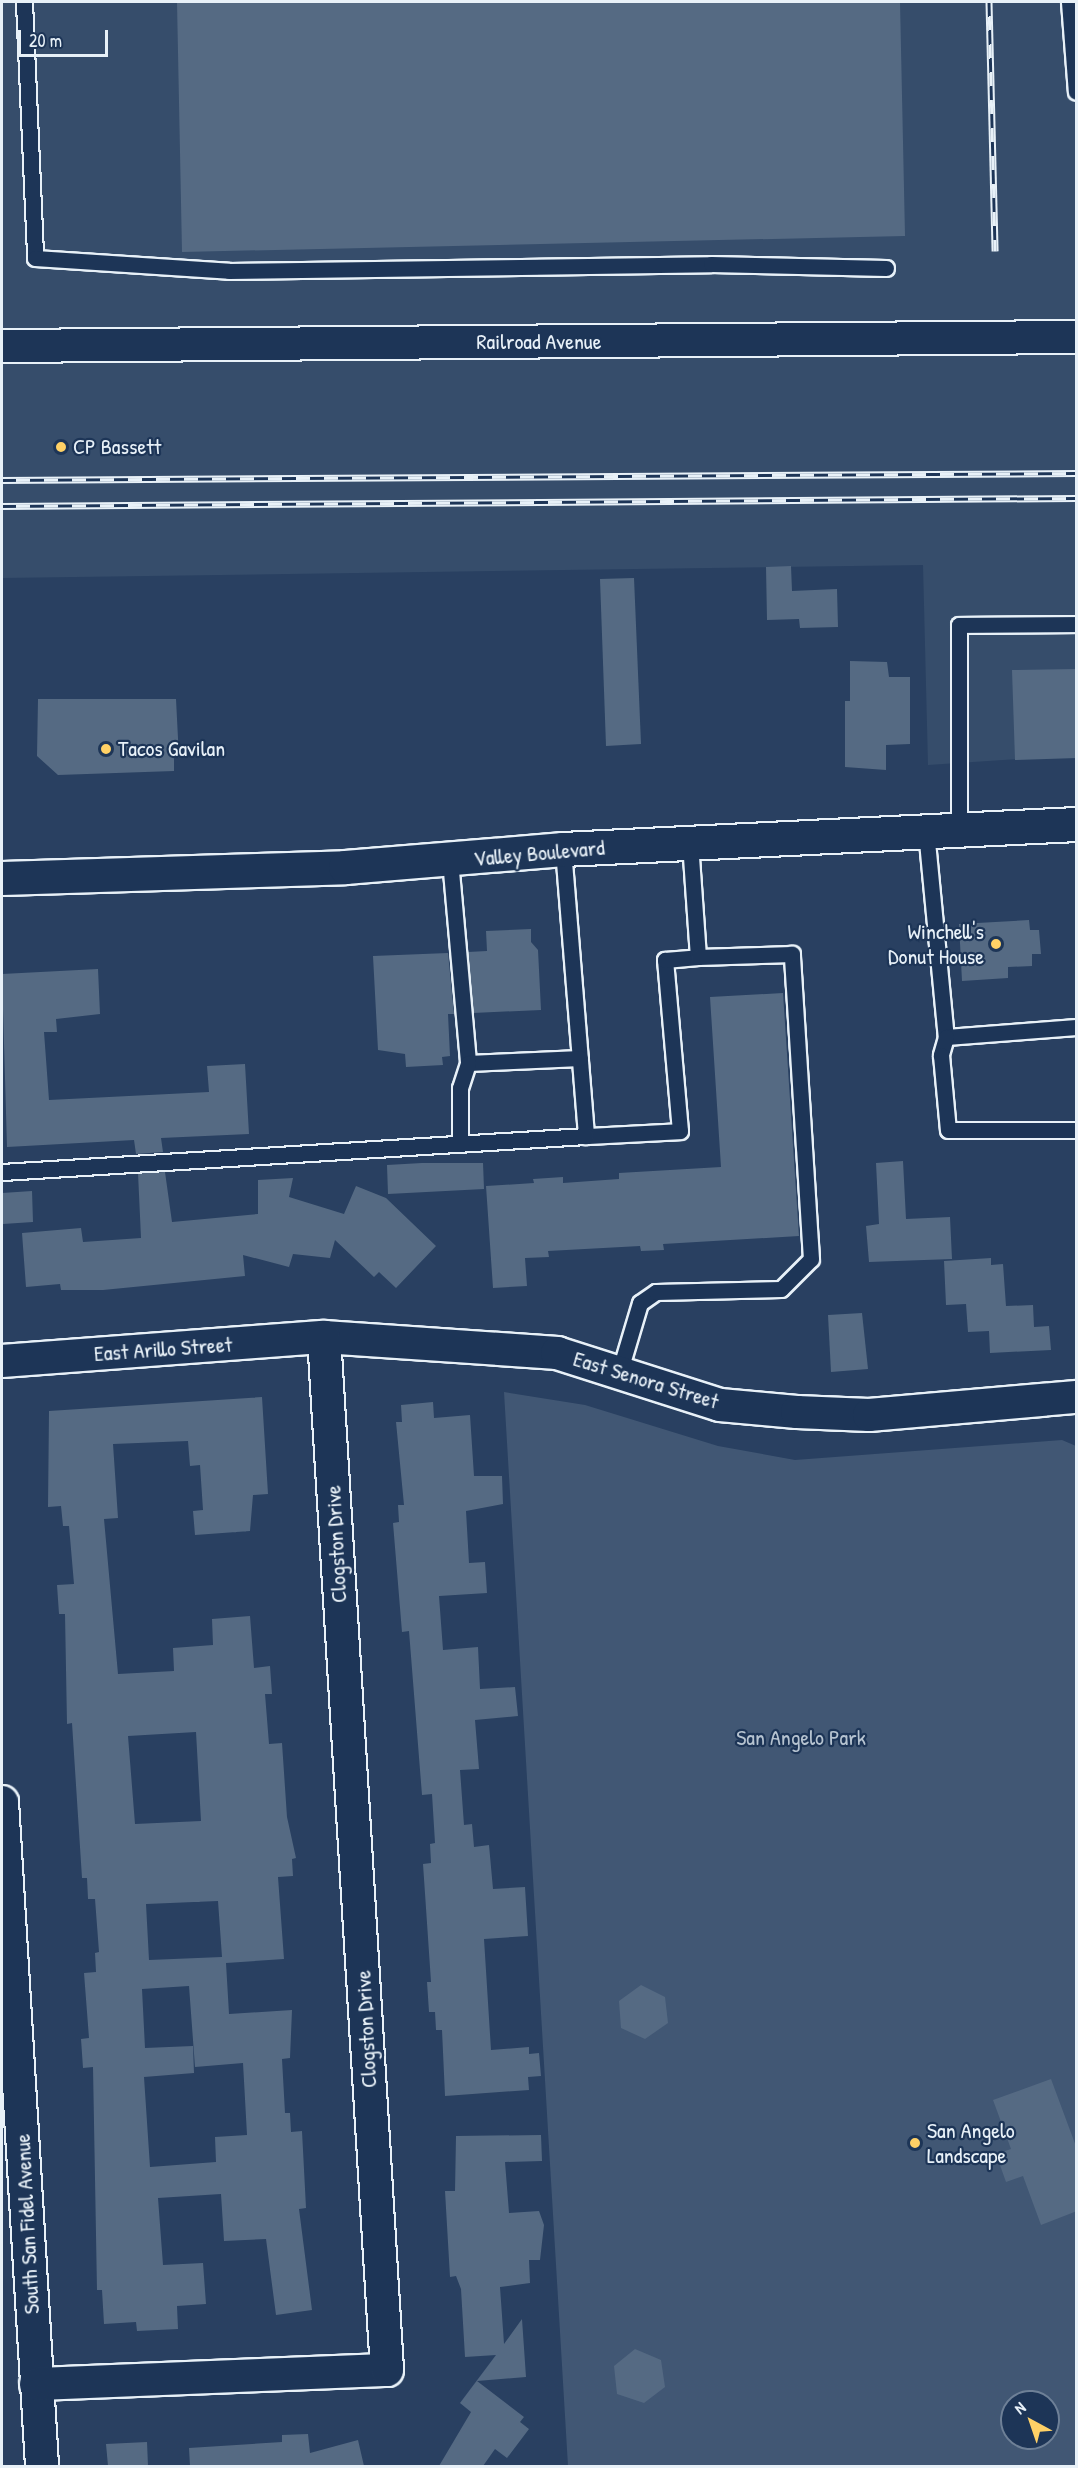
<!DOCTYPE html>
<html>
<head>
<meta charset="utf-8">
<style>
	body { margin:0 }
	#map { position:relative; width:1078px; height:2468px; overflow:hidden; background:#294061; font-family:"Patrick Hand",sans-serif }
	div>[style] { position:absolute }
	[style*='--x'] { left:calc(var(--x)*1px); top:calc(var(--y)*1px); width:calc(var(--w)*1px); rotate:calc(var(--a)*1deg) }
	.built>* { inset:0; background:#364d6b }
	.green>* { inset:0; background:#415774 }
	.building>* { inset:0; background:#556a83 }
	.roads { filter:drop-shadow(2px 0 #e8f1f8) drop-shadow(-2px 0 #e8f1f8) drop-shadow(0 2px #e8f1f8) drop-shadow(0 -2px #e8f1f8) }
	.lane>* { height:15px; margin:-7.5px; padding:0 7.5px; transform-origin:7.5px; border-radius:7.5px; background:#1d3557 }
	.street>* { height:32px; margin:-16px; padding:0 16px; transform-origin:16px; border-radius:16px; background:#1d3557 }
	.primary>* { height:33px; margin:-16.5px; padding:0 16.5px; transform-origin:16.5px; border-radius:16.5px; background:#1d3557 }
	.rail>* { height:7px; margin-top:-3.5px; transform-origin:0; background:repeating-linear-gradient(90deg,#1d3557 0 14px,#e8f1f8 0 28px); box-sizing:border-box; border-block:2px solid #e8f1f8 }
	.dots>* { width:16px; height:16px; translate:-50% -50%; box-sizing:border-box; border:3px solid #1d3557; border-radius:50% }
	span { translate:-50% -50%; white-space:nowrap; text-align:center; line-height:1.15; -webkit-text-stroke:4.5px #1d3557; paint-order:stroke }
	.street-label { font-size:22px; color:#e8f1f8 }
	.poi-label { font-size:22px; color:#e8f1f8 }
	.left { translate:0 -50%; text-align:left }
	.right { translate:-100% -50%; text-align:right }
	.park-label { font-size:22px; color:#b6c3d0 }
	.frame { position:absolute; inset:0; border:3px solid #e8f1f8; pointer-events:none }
	.north { position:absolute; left:1000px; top:2390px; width:60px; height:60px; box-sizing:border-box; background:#1d3557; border:2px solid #6e8097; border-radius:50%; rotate:320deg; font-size:16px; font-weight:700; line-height:24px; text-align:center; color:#e8f1f8 }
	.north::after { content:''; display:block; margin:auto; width:21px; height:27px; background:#ffd166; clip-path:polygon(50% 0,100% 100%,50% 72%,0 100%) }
	.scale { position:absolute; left:18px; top:30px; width:90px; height:27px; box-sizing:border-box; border:3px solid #e8f1f8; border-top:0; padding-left:8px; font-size:18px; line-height:21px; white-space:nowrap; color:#e8f1f8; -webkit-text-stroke:4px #1d3557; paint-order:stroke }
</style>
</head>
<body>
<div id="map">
	<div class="built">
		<i style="clip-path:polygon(2px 2px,1076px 2px,1076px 755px,928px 765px,923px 565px,2px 578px)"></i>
	</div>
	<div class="green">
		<i style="clip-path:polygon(evenodd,504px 1392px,585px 1405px,718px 1446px,795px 1460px,1062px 1440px,1076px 1446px,1076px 2466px,568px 2466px,504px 1392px,1012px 2402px,1048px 2402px,1048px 2438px,1012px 2438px,1012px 2402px)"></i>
	</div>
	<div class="building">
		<i style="clip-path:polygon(177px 2px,900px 2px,905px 236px,182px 252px)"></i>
		<i style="clip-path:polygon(791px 566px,792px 591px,837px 589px,838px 627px,800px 628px,799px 619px,767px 620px,766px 567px)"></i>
		<i style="clip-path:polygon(634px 578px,641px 744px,606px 746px,600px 579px)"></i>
		<i style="clip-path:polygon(850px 661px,887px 662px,889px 677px,910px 677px,910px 744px,886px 745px,886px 770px,845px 767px,845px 701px,850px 701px)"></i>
		<i style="clip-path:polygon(1077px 669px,1077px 758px,1015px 760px,1012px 670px)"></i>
		<i style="clip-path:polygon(38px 699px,176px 699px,179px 758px,174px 758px,174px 771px,58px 775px,37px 756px)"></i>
		<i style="clip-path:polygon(1029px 920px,1030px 930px,1039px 930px,1041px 954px,1032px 954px,1032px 966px,1008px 967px,1008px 978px,962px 981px,959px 924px)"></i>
		<i style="clip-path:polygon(531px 929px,531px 942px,538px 950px,541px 1010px,473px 1013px,468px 952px,487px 951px,486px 931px)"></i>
		<i style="clip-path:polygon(448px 953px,454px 1014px,448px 1014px,450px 1056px,442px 1057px,443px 1065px,406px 1067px,405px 1054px,378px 1050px,373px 956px)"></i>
		<i style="clip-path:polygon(98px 969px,100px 1014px,56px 1019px,57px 1032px,44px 1032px,49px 1100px,209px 1092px,207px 1066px,245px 1064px,249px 1134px,161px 1138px,163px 1152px,136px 1154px,134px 1140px,7px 1147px,2px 974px)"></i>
		<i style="clip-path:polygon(783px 993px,799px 1236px,663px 1244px,664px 1250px,641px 1251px,640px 1246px,548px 1251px,549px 1257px,525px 1258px,527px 1286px,493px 1288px,486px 1186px,534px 1183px,533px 1179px,563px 1177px,563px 1183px,619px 1179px,619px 1173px,721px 1167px,710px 997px)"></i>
		<i style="clip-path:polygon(903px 1161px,906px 1219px,950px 1217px,952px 1259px,869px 1262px,866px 1226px,879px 1224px,876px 1163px)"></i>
		<i style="clip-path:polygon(422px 1163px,483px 1163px,484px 1189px,388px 1194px,387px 1165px)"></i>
		<i style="clip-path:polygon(165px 1172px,172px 1222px,258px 1214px,258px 1180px,293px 1178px,289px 1197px,344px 1214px,356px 1186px,386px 1198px,436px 1246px,396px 1288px,379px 1272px,374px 1277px,335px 1240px,330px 1258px,293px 1254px,289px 1267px,243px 1255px,245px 1276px,103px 1290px,61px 1290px,60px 1284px,26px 1287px,22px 1233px,81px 1228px,83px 1242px,141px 1238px,138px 1173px)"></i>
		<i style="clip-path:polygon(32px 1191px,33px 1222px,3px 1224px,2px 1193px)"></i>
		<i style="clip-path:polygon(991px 1258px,991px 1265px,1003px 1264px,1006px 1306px,1033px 1305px,1034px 1327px,1049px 1326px,1051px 1350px,990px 1353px,989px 1331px,968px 1332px,966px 1304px,946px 1305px,944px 1261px)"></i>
		<i style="clip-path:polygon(862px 1313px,868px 1369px,831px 1372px,828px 1315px)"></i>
		<i style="clip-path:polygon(evenodd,262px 1397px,268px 1494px,253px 1495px,250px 1531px,195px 1535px,193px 1511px,203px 1510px,200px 1465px,190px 1466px,188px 1441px,113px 1444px,118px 1518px,104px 1519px,118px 1674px,174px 1671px,173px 1648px,213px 1645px,212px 1619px,250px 1616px,254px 1668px,270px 1666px,272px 1694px,265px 1694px,269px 1744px,282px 1743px,287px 1817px,296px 1858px,292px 1859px,293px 1876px,278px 1877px,284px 1959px,226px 1963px,229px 2014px,292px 2010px,290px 2058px,282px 2059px,285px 2113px,290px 2113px,291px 2132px,302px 2131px,306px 2208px,299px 2209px,312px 2310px,276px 2315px,266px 2239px,224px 2241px,221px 2194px,158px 2198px,163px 2265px,203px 2263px,206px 2304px,177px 2306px,178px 2329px,137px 2331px,136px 2322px,104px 2324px,102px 2290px,97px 2290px,93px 2067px,83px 2068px,81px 2039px,89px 2038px,84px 1973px,96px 1972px,95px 1953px,99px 1952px,95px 1899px,88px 1899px,87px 1878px,82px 1878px,72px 1723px,67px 1724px,65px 1614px,59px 1614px,57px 1585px,74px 1584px,69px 1526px,63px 1526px,61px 1506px,48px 1507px,49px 1411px,262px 1397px,196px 1732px,201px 1821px,135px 1824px,128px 1736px,196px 1732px,262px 1397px,218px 1901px,222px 1957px,149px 1960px,146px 1904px,218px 1901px,262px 1397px,189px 1986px,195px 2067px,243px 2063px,247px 2135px,215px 2137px,216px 2162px,150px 2167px,144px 2077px,194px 2073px,193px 2046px,145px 2048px,142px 1989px,189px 1986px)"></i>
		<i style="clip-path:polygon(433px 1402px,434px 1418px,470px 1415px,474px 1476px,502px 1476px,503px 1504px,466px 1511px,469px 1563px,485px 1562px,487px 1593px,439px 1596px,443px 1650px,478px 1647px,480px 1689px,515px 1687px,518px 1716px,475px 1720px,479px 1769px,460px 1770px,464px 1825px,472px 1824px,474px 1847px,489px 1845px,493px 1889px,525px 1887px,528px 1936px,484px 1939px,491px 2050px,529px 2047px,529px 2054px,539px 2053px,541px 2076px,528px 2077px,529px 2090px,445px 2096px,442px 2030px,436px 2030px,435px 2012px,429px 2012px,427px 1982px,431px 1982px,423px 1864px,431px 1863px,430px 1844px,435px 1843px,432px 1794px,422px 1795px,409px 1631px,402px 1632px,393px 1523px,399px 1522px,398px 1505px,404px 1505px,396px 1422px,402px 1422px,401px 1405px)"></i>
		<i style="clip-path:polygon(641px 1985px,665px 1997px,668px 2023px,645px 2039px,621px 2028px,619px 2001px)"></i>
		<i style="clip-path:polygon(1051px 2079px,1077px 2149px,1077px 2211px,1041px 2225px,1023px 2176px,1006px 2182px,996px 2154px,1011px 2149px,993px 2100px)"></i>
		<i style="clip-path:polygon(541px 2135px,542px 2161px,505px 2162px,509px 2213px,539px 2211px,544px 2225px,540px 2260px,529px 2260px,530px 2283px,500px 2287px,504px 2344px,522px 2319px,526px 2377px,477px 2381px,524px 2417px,520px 2422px,529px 2429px,507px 2458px,495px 2449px,483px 2466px,439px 2466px,471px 2412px,460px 2403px,496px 2355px,465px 2357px,461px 2289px,456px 2276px,450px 2277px,445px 2191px,455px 2191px,456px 2136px)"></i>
		<i style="clip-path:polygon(635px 2349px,661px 2360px,665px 2387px,644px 2403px,617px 2394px,614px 2366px)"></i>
		<i style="clip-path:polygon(308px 2434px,310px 2453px,358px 2440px,364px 2466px,190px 2466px,189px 2448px,282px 2442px,282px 2435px)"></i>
		<i style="clip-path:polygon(147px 2442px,148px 2466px,108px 2466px,106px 2444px)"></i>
	</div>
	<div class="roads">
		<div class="lane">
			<i style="--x:24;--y:2;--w:256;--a:87.5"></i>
			<i style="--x:35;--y:258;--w:194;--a:3.8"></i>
			<i style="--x:229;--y:271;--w:482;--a:-0.8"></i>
			<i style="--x:711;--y:264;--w:175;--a:1.3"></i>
			<i style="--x:1069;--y:2;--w:90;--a:85.6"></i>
			<i style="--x:959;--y:829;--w:204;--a:-90"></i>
			<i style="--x:959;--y:625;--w:117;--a:-0.5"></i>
			<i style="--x:926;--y:831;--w:207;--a:84.5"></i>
			<i style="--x:563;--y:849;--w:288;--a:85.4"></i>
			<i style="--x:586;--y:1136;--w:94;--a:-3"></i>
			<i style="--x:680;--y:1131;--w:172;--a:-95"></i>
			<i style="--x:665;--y:960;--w:33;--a:-5"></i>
			<i style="--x:698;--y:957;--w:114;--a:-94"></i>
			<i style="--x:450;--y:860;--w:204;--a:84.9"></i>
			<i style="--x:468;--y:1063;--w:112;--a:-2.6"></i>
			<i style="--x:1076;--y:1027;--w:130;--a:175.6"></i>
			<i style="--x:946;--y:1037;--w:19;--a:106"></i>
			<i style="--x:941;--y:1055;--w:75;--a:84.7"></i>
			<i style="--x:948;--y:1130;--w:128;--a:0"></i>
			<i style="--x:460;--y:1143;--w:55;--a:-90"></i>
			<i style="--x:460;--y:1088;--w:26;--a:-72"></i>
			<i style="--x:2;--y:1172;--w:585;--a:-3.53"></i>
			<i style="--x:620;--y:1370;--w:70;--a:-73.4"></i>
			<i style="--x:640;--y:1303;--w:19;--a:-35"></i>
			<i style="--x:656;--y:1292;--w:125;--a:-1.4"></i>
			<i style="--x:781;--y:1289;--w:42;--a:-45"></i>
			<i style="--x:811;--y:1259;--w:306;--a:-93.6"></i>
			<i style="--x:792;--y:954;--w:94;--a:178.2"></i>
		</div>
		<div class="street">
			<i style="--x:2;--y:346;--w:1074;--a:-0.48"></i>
			<i style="--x:2;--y:1361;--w:323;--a:-4.3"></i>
			<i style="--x:324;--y:1337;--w:234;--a:3.9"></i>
			<i style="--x:557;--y:1353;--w:171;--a:17.7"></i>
			<i style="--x:720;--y:1405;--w:77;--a:5.2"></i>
			<i style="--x:797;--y:1412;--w:72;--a:2.4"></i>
			<i style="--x:869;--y:1415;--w:208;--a:-5"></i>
			<i style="--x:2;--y:1802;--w:665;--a:86.55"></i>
			<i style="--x:36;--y:2384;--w:351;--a:-2.3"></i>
			<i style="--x:387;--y:2370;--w:1035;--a:-93.49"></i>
		</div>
		<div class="primary">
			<i style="--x:2;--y:878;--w:343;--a:-1.8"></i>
			<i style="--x:345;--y:867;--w:219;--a:-4.7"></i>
			<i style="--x:563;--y:849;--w:514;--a:-2.79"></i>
		</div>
	</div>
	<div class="rail">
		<i style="--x:989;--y:2;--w:249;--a:88.6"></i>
		<i style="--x:2;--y:480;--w:1074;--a:-0.37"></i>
		<i style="--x:2;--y:506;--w:1074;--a:-0.43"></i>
	</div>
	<div class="dots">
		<i style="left:61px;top:447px;background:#ffd166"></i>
		<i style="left:106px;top:749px;background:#ffd166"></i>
		<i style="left:996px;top:944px;background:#ffd166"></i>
		<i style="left:915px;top:2143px;background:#ffd166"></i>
	</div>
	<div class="street-label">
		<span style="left:539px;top:342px">Railroad Avenue</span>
		<span style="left:539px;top:853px;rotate:-5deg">Valley Boulevard</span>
		<span style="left:163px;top:1349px;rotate:-4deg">East Arillo Street</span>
		<span style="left:646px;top:1380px;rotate:17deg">East Senora Street</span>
		<span style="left:336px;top:1544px;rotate:-93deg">Clogston Drive</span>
		<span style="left:366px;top:2029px;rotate:-93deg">Clogston Drive</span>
		<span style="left:27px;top:2224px;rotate:-93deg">South San Fidel Avenue</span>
	</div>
	<div class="poi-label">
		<span class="left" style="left:73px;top:447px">CP Bassett</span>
		<span class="left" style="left:118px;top:749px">Tacos Gavilan</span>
		<span class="right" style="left:984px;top:944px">Winchell's<br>Donut House</span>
		<span class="left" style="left:927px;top:2143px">San Angelo<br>Landscape</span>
	</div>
	<div class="park-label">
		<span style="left:801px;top:1738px">San Angelo Park</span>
	</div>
	<div class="frame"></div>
	<div class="north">N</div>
	<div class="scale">20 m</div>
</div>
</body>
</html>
